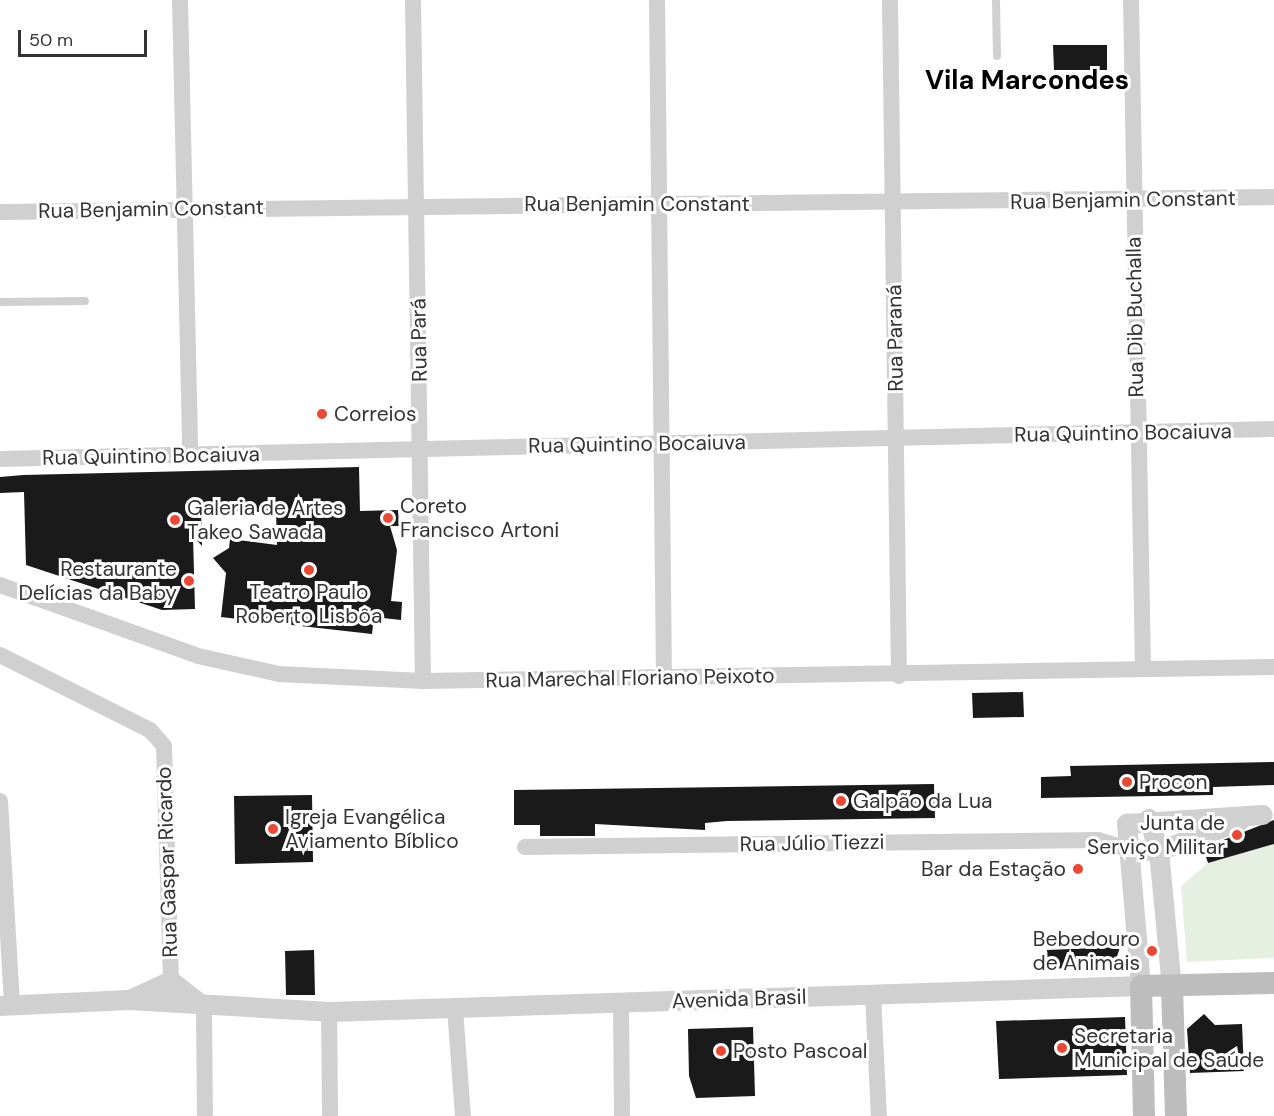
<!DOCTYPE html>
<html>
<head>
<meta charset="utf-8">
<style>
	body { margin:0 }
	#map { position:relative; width:1274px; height:1116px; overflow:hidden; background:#fff; font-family:"DM Sans",sans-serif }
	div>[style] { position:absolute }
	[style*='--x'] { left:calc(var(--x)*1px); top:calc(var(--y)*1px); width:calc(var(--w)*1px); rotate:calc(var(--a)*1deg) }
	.green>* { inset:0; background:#e6efe1 }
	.building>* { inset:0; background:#1a1a1a }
	.service>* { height:8px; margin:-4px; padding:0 4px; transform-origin:4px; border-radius:4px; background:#d0d0d0 }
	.minor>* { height:16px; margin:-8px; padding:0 8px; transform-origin:8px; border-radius:8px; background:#d0d0d0 }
	.tertiary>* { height:20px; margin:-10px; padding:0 10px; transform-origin:10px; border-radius:10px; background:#d0d0d0 }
	.secondary>* { height:22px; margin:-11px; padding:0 11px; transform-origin:11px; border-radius:11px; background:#bdbdbd }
	.dots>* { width:16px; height:16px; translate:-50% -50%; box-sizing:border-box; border:3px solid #fff; border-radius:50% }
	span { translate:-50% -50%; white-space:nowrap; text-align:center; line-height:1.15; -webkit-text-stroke:6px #fff; paint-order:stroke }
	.street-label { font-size:21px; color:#333 }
	.poi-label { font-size:21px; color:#333 }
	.left { translate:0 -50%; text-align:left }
	.right { translate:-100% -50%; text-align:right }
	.district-label { font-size:27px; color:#000; font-weight:700 }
	.scale { position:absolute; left:18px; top:30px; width:129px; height:27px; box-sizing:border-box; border:3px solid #333; border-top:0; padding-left:8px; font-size:18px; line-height:21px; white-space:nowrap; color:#333; -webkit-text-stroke:4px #fff; paint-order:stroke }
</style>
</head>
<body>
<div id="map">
	<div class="green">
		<i style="clip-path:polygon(1274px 844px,1274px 958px,1187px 962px,1181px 886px,1208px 863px)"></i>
	</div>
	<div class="building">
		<i style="clip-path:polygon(1053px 45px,1107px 45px,1107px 70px,1054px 70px)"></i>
		<i style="clip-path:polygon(359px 467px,360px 511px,398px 510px,399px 526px,390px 526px,397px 550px,391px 601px,402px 602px,401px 620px,374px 617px,372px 634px,221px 617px,226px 573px,213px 558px,229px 548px,230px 539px,277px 545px,276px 512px,201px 511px,202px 546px,193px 536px,195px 609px,162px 610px,26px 565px,24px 492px,0 493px,0 477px,23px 475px)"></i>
		<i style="clip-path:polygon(1023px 692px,1024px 717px,973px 718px,972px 693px)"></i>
		<i style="clip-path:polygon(1274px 762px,1274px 785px,1213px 787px,1213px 795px,1041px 798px,1041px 777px,1071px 776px,1070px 766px)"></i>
		<i style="clip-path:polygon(934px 784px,935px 818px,727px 821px,705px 823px,705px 830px,595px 824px,595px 836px,540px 836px,540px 825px,514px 825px,514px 790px)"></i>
		<i style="clip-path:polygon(312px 795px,313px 862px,235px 864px,234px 796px)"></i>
		<i style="clip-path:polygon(1274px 820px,1274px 844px,1208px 863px,1203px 848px)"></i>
		<i style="clip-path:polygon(1120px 947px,1114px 966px,1048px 969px,1047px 950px)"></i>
		<i style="clip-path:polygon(314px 950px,315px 995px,286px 995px,285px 951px)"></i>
		<i style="clip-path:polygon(1204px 1014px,1215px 1025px,1242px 1024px,1244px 1071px,1190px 1073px,1187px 1029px)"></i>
		<i style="clip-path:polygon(1125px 1017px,1127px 1075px,999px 1079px,996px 1021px)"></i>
		<i style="clip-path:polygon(753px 1027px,755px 1096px,696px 1098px,689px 1076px,688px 1029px)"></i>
	</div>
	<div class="service">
		<i style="--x:996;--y:0;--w:56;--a:89"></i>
		<i style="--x:0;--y:302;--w:85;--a:-0.7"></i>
	</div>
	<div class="minor">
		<i style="--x:180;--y:0;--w:455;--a:88.7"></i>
		<i style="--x:413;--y:0;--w:681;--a:89.16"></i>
		<i style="--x:657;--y:0;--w:675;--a:89.41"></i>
		<i style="--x:890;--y:0;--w:676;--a:89.24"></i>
		<i style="--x:1131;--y:0;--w:669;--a:88.97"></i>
		<i style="--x:0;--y:212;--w:1274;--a:-0.67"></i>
		<i style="--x:0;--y:459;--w:1274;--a:-1.35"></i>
		<i style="--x:0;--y:585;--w:210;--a:19.7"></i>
		<i style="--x:198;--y:656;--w:83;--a:12.5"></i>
		<i style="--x:279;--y:674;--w:144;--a:2.8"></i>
		<i style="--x:423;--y:681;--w:851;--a:-0.94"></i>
		<i style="--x:0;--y:655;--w:168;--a:26.6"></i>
		<i style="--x:150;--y:730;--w:21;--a:49"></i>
		<i style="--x:164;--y:746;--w:235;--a:88.3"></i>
		<i style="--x:0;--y:801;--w:204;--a:86.6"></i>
		<i style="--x:525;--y:847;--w:573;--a:-0.7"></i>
		<i style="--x:1098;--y:840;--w:34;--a:17"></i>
		<i style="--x:873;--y:995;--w:121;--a:87.2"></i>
		<i style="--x:621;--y:1003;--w:113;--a:89.5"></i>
		<i style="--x:204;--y:1007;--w:109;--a:89.5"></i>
		<i style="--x:455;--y:1008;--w:108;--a:85.8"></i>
		<i style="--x:329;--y:1012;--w:104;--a:89.4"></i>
	</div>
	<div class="tertiary">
		<i style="--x:1149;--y:819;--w:34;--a:73"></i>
		<i style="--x:1159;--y:851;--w:138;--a:84.6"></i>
		<i style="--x:1130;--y:850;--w:29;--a:2"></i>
		<i style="--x:1159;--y:851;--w:85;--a:-19.9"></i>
		<i style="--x:132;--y:999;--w:43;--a:-24.8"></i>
		<i style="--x:171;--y:981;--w:42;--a:38.2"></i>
		<i style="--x:0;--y:1006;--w:129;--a:-2.7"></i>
		<i style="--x:129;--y:1000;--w:200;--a:3.4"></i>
		<i style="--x:329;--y:1012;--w:812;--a:-1.83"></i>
		<i style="--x:1141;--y:986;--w:163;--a:-94.9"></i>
		<i style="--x:1127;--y:824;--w:136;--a:-3.8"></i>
	</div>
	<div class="secondary">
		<i style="--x:1172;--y:988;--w:128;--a:88.2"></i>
		<i style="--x:1144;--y:1116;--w:130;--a:-91.3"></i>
		<i style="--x:1141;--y:986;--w:133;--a:-1.3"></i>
	</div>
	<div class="dots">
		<i style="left:322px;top:414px;background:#ec4732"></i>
		<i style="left:388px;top:518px;background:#ec4732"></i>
		<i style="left:175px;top:520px;background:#ec4732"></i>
		<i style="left:309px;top:570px;background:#ec4732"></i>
		<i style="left:189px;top:581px;background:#ec4732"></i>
		<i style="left:1127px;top:782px;background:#ec4732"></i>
		<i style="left:841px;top:801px;background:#ec4732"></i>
		<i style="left:273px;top:829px;background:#ec4732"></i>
		<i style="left:1237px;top:835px;background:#ec4732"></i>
		<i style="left:1078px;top:869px;background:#ec4732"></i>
		<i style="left:1152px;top:951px;background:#ec4732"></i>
		<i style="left:1062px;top:1048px;background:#ec4732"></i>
		<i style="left:721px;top:1051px;background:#ec4732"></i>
	</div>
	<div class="street-label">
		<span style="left:1123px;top:200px;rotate:-1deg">Rua Benjamin Constant</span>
		<span style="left:637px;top:204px">Rua Benjamin Constant</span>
		<span style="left:151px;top:209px;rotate:-1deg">Rua Benjamin Constant</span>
		<span style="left:1135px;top:317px;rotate:-91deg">Rua Dib Buchalla</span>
		<span style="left:895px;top:338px;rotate:-91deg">Rua Paraná</span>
		<span style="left:419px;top:340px;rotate:-91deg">Rua Pará</span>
		<span style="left:1123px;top:433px;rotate:-1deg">Rua Quintino Bocaiuva</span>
		<span style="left:637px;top:444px;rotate:-1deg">Rua Quintino Bocaiuva</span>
		<span style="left:151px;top:456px;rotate:-1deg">Rua Quintino Bocaiuva</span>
		<span style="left:630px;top:678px;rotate:-1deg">Rua Marechal Floriano Peixoto</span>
		<span style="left:812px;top:843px;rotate:-1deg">Rua Júlio Tiezzi</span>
		<span style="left:167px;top:862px;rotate:-92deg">Rua Gaspar Ricardo</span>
		<span style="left:739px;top:999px;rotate:-2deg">Avenida Brasil</span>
	</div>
	<div class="poi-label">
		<span class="left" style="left:334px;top:414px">Correios</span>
		<span class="left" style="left:400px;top:518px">Coreto<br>Francisco Artoni</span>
		<span class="left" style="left:187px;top:520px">Galeria de Artes<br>Takeo Sawada</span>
		<span class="right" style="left:177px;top:581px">Restaurante<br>Delícias da Baby</span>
		<span style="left:309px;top:604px">Teatro Paulo<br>Roberto Lisbôa</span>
		<span class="left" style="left:1139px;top:782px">Procon</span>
		<span class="left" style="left:853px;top:801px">Galpão da Lua</span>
		<span class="left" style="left:285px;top:829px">Igreja Evangélica<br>Aviamento Bíblico</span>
		<span class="right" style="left:1225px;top:835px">Junta de<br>Serviço Militar</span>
		<span class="right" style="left:1066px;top:869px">Bar da Estação</span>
		<span class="right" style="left:1140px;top:951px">Bebedouro<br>de Animais</span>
		<span class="left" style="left:1074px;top:1048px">Secretaria<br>Municipal de Saúde</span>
		<span class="left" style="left:733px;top:1051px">Posto Pascoal</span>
	</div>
	<div class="district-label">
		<span style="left:1027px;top:80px">Vila Marcondes</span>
	</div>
	<div class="scale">50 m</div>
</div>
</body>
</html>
